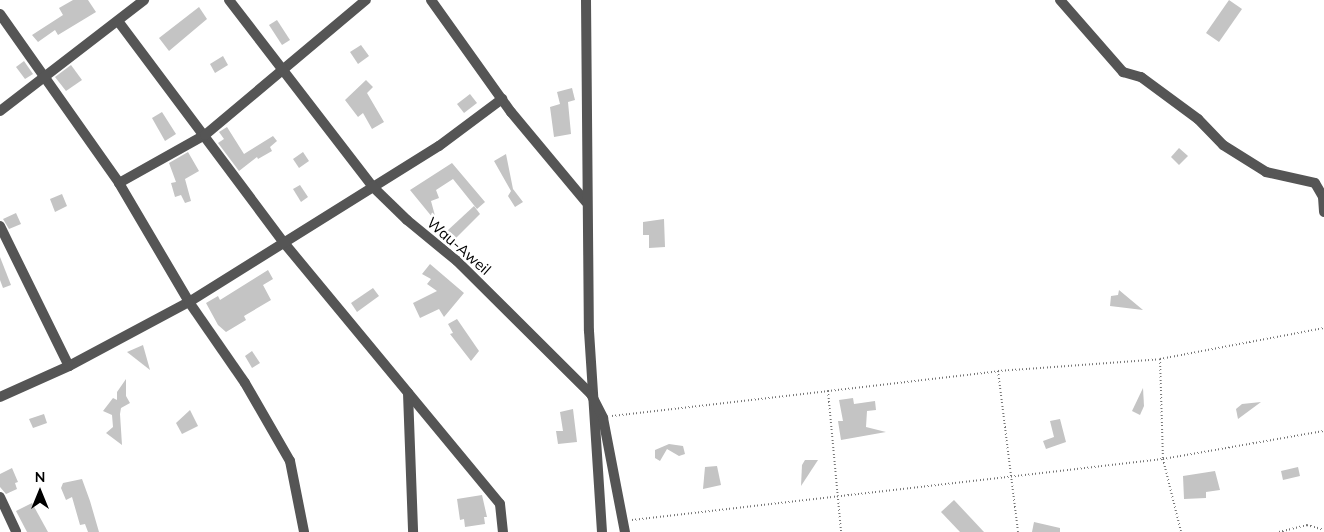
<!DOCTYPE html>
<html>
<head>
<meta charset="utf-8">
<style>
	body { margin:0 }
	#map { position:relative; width:1324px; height:532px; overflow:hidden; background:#fff; font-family:Mulish,sans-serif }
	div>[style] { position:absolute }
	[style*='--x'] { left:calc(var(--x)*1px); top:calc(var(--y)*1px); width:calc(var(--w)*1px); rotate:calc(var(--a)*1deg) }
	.building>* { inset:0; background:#c4c4c4 }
	.path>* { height:2px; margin-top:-1px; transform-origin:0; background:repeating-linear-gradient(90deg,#777 0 1px,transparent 0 3.5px) }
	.minor>* { height:10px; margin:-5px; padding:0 5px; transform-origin:5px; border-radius:5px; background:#555 }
	.tertiary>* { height:10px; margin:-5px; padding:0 5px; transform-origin:5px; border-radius:5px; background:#555 }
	span { translate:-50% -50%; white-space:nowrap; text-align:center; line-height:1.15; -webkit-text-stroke:5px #fff; paint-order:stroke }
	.street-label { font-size:15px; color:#000 }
	.north { position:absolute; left:15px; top:467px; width:50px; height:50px; -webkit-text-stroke:4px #fff; paint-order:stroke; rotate:0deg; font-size:14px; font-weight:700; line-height:20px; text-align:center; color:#000 }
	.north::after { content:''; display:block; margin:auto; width:18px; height:22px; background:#000; clip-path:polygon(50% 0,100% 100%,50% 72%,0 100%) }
</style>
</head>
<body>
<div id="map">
	<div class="building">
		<i style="clip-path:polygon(73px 0,88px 0,96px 12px,58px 35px,55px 30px,38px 42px,32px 35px,63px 15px,59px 8px)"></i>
		<i style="clip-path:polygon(1229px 0,1242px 9px,1219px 42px,1206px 33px)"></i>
		<i style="clip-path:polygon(199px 7px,207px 19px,169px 51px,159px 38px)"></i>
		<i style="clip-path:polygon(277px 20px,290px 40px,282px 45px,269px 25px)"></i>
		<i style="clip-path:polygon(361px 45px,369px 56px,358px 64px,350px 52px)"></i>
		<i style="clip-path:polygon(223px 56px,228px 65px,215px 73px,210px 64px)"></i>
		<i style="clip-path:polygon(24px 61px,33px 74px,25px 79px,16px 67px)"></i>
		<i style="clip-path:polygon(71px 65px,82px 80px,66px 91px,55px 77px)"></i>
		<i style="clip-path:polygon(366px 80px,373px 87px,367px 93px,384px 122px,372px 129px,363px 113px,358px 117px,345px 100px)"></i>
		<i style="clip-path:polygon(572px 88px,575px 100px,568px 102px,571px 134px,554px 137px,550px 107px,560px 104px,557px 92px)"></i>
		<i style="clip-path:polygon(470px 94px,477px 103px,464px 113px,457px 104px)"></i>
		<i style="clip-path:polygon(162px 112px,176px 134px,165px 141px,152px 118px)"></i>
		<i style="clip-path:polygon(227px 127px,244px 154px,273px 136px,277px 141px,270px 147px,272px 151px,258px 159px,257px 157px,239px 171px,218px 143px,224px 139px,219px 132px)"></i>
		<i style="clip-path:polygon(1179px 148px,1188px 156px,1179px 165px,1171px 157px)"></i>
		<i style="clip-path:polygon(188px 152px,199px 171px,185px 179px,191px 201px,185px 203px,181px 195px,175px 197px,171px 183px,176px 182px,169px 163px)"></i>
		<i style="clip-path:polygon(303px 152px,309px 161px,299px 168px,293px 159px)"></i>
		<i style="clip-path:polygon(506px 154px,513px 189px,523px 202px,515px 207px,508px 196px,511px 191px,494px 161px)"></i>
		<i style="clip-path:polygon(452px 163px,485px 202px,477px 209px,453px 179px,436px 190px,439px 198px,431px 201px,437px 223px,410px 190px)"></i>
		<i style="clip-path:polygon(300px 185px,308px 197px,301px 202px,293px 189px)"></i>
		<i style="clip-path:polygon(62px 194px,67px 206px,55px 212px,50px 199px)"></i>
		<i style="clip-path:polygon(474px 206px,480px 214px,455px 239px,447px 231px)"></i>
		<i style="clip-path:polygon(16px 213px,21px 224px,9px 229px,3px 219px)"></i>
		<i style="clip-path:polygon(664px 219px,665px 247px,649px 248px,649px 235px,643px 235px,643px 222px)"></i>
		<i style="clip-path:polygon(0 257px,11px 285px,3px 288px,0 280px)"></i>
		<i style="clip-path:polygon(430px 264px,464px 293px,444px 317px,439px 309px,420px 318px,413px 303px,437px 291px,427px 284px,431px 279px,422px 274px)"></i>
		<i style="clip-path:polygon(268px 270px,273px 279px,263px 285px,271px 300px,244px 316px,246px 320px,226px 332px,218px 325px,206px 303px,218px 296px,220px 300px)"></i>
		<i style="clip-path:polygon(373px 288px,379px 296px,357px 312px,351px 303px)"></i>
		<i style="clip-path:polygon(1119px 290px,1143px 310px,1110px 306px,1111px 296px,1118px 295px)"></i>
		<i style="clip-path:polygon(457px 319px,479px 351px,471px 361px,450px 334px,453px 333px,448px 324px)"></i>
		<i style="clip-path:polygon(143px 345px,150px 370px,127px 352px)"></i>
		<i style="clip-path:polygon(252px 351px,260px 363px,252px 368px,245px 356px)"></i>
		<i style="clip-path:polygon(126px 379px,126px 396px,130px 403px,121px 408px,120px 414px,122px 445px,106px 433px,113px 427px,112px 415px,103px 411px,113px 398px,117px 400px,117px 392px)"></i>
		<i style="clip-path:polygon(1143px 388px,1144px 406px,1140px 415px,1132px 411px)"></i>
		<i style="clip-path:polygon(853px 398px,854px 404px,875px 401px,876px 410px,867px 411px,866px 427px,886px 432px,841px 440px,838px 421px,843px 421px,839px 400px)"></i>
		<i style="clip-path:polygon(1261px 402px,1238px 419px,1236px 409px,1242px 404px)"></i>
		<i style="clip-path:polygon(573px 409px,577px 442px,558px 444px,556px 431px,563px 431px,560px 412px)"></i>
		<i style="clip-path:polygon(190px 410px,198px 426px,182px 434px,176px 423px)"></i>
		<i style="clip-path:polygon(44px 414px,47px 423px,33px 428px,29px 419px)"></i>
		<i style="clip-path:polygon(1060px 419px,1066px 442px,1046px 449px,1043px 441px,1054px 437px,1050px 421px)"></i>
		<i style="clip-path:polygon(669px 444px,683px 446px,685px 454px,679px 456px,667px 449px,660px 461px,655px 458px,655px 450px)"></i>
		<i style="clip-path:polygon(805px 460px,818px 460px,801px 486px,802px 465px)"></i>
		<i style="clip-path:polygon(717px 466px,721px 485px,703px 489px,705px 467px)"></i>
		<i style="clip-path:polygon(1298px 467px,1300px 476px,1283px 480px,1281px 471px)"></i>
		<i style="clip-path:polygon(12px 468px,18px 482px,15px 483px,17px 489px,6px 494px,0 487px,0 474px)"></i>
		<i style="clip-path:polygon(1215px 471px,1220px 490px,1206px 492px,1206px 498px,1184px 499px,1183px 476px)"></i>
		<i style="clip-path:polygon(82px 479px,90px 501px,99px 532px,88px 532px,85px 524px,80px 525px,72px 497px,66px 500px,61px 488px,63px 483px)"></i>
		<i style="clip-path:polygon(482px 495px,487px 517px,484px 517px,485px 524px,465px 527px,464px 519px,460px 520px,457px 499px)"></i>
		<i style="clip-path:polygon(954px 500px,984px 532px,960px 532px,941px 512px)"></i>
		<i style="clip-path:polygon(32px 503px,48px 532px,27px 532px,16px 511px)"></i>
		<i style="clip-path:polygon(1034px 522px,1060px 528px,1060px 532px,1032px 532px)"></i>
	</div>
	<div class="path">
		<i style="--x:1160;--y:359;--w:100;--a:88.3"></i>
		<i style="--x:1163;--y:459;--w:75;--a:76.1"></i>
		<i style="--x:998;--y:371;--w:162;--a:82.9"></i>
		<i style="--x:828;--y:391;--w:142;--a:84.7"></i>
		<i style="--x:612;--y:416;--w:389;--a:-6.6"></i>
		<i style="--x:998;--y:371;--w:162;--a:-4.2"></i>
		<i style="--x:1160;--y:359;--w:167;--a:-10.7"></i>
		<i style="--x:632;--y:520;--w:534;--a:-6.55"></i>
		<i style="--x:1163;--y:459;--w:163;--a:-9.9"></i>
		<i style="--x:1279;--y:532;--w:29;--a:-14"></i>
		<i style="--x:1307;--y:525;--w:18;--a:16"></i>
	</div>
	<div class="minor">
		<i style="--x:431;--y:0;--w:138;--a:54.5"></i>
		<i style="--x:511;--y:112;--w:117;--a:50.2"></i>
		<i style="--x:586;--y:0;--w:331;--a:89.5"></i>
		<i style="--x:589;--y:331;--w:201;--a:86.3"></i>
		<i style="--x:1060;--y:0;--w:96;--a:48.8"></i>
		<i style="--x:1123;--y:72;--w:19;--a:16"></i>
		<i style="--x:1141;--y:77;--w:71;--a:36.4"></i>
		<i style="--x:1198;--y:119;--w:36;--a:46"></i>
		<i style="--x:1223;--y:145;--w:51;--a:32.1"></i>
		<i style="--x:1266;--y:172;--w:50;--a:12.7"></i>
		<i style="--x:1315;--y:183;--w:16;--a:60"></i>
		<i style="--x:1323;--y:197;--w:15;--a:86"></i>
		<i style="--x:0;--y:14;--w:207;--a:54.8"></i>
		<i style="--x:119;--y:183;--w:138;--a:59.5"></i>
		<i style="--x:189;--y:302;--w:98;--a:55.3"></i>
		<i style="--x:245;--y:383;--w:90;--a:60"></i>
		<i style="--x:290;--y:461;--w:72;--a:78.8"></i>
		<i style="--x:118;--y:21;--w:279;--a:53.2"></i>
		<i style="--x:285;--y:244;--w:337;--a:50.4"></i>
		<i style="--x:500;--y:504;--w:28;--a:84"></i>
		<i style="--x:0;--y:111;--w:182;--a:-37.6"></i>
		<i style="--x:119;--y:183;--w:98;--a:-29.2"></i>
		<i style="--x:205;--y:135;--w:210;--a:-40"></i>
		<i style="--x:0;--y:226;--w:156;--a:63.8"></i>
		<i style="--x:408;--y:393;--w:139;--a:87.9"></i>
		<i style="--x:0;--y:397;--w:76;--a:-24.2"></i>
		<i style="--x:69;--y:366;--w:136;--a:-28.1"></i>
		<i style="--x:189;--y:302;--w:295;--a:-32"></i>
		<i style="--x:439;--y:146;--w:79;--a:-36.7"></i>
		<i style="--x:0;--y:497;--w:38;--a:65"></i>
	</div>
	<div class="tertiary">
		<i style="--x:229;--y:0;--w:235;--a:52.4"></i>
		<i style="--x:372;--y:186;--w:49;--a:44.2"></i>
		<i style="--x:407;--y:220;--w:65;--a:39.4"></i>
		<i style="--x:457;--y:261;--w:189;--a:44.8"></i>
		<i style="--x:591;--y:394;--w:27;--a:63"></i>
		<i style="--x:603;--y:418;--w:116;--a:79.1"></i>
	</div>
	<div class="street-label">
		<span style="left:459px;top:246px;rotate:41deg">Wau-Aweil</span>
	</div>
	<div class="north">N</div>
</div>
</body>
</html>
